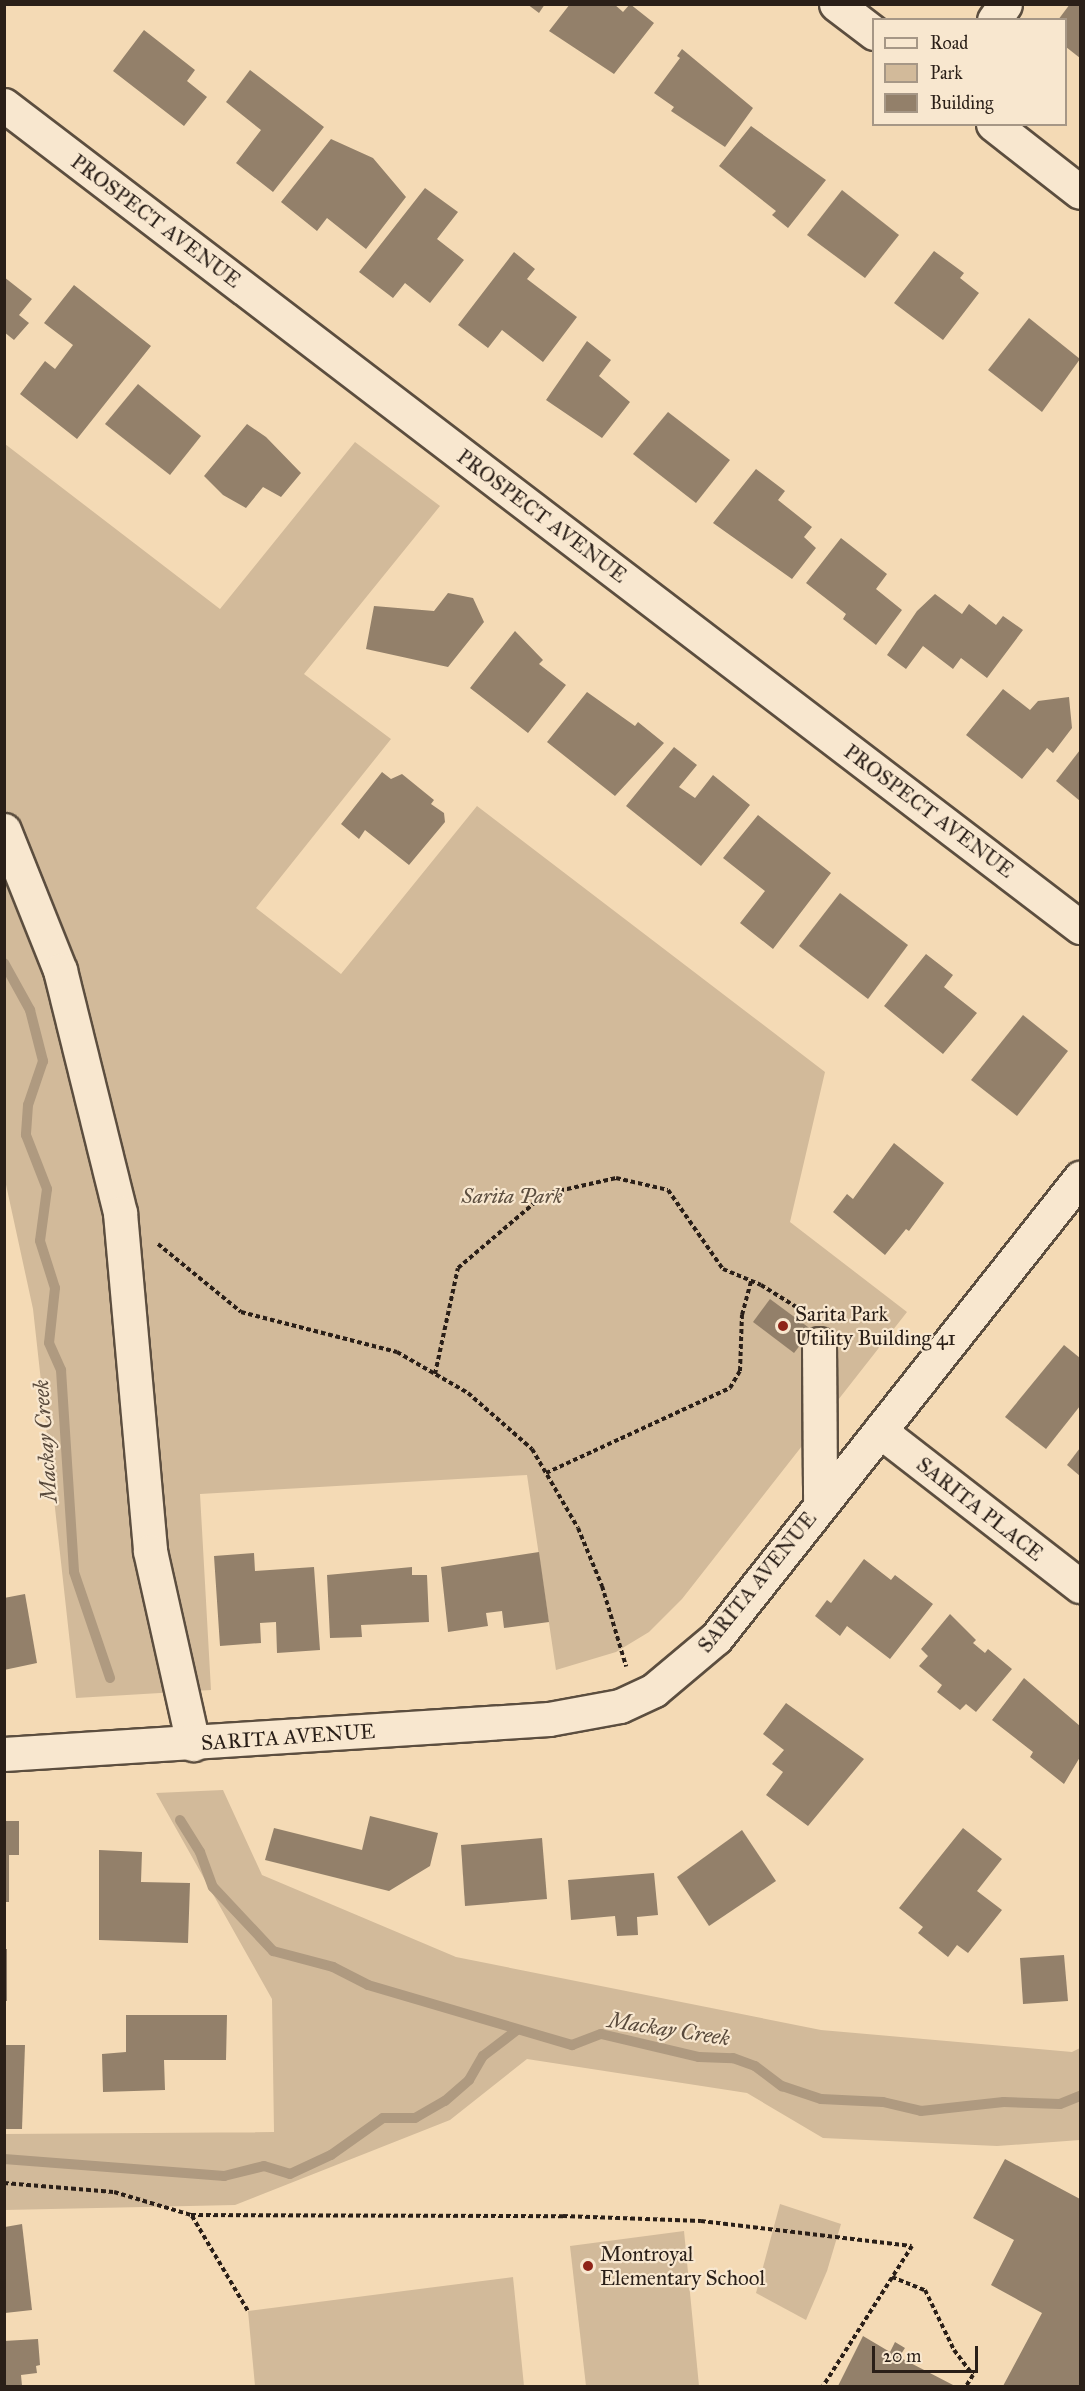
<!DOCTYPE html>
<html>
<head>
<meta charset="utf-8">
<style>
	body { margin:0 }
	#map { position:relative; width:1085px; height:2391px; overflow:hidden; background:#f4dab5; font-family:"IM FELL Great Primer",serif }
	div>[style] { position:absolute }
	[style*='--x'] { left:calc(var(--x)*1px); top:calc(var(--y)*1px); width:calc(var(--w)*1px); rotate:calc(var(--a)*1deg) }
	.green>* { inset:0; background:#d2ba9a }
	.stream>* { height:10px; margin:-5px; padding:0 5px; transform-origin:5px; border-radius:5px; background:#af9a80 }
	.building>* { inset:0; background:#93806a }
	.path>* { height:4px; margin-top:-2px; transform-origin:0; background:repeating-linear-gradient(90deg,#2a1f18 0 4.5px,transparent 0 7.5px) }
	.roads { filter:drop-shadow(2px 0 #5c4e3f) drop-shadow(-2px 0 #5c4e3f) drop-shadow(0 2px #5c4e3f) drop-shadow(0 -2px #5c4e3f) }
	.minor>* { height:33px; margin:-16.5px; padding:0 16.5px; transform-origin:16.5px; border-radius:16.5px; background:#f8e7cf }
	.dots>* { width:16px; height:16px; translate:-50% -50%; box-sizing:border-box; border:3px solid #f8e7cf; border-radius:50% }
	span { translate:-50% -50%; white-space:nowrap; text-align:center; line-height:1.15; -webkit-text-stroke:4.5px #f8e7cf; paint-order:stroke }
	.street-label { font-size:21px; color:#2a1f18 }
	.park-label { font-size:21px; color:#5c4e3f; font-style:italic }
	.poi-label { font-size:21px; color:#2a1f18 }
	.left { translate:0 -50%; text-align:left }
	.water-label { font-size:22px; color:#594a3c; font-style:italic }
	.frame { position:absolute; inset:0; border:6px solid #2a1f18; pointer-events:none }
	.legend { position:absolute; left:872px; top:18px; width:195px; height:108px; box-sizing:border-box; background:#f8e7cf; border:2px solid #a69786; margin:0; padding:8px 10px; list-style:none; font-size:18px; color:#2a1f18 }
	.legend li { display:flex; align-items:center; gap:12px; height:30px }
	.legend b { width:30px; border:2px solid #a69786 }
	.scale { position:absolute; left:872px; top:2346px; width:106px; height:27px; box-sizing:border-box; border:3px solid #2a1f18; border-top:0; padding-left:8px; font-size:18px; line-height:21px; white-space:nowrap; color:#2a1f18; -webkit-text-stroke:4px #f8e7cf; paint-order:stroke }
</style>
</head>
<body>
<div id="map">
	<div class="green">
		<i style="clip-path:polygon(355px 442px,440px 506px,304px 674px,391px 739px,256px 908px,341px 974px,477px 806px,825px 1072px,790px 1222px,907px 1312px,682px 1599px,649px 1632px,616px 1652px,556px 1670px,527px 1475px,200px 1494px,211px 1690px,76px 1698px,33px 1309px,5px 1180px,5px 444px,220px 609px)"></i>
		<i style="clip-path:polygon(223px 1790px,262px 1875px,456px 1957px,821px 2030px,1072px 2052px,1080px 2048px,1080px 2140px,997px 2146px,823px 2138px,747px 2093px,527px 2059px,450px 2120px,235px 2205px,5px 2210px,5px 2134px,274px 2132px,272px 1999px,156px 1793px)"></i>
		<i style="clip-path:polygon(780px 2204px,841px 2224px,827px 2271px,806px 2320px,756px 2293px)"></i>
		<i style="clip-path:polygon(684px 2231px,699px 2386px,586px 2386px,570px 2246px)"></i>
		<i style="clip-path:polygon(513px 2277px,524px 2386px,255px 2386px,248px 2311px)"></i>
	</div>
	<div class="stream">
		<i style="--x:4;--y:963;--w:54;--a:61"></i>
		<i style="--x:30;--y:1010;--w:53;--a:75.7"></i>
		<i style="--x:43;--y:1061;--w:46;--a:108.8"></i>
		<i style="--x:28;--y:1105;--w:30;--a:94"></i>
		<i style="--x:26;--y:1135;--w:58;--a:68.7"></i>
		<i style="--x:47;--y:1189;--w:52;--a:97.7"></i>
		<i style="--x:40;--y:1241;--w:49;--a:72.3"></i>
		<i style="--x:55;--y:1288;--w:55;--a:96.2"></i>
		<i style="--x:49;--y:1343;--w:30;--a:66"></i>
		<i style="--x:61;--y:1370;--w:202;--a:86.3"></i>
		<i style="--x:74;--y:1572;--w:112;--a:71.2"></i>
		<i style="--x:180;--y:1820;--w:38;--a:58"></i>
		<i style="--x:200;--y:1852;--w:37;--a:70"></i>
		<i style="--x:213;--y:1887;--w:88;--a:46.8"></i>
		<i style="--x:273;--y:1951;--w:62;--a:14.9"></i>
		<i style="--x:333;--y:1967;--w:39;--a:27"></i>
		<i style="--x:368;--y:1985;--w:213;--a:16.4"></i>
		<i style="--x:572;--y:2045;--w:31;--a:-21"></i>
		<i style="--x:601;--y:2034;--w:101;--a:13.2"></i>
		<i style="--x:699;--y:2057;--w:34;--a:2"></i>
		<i style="--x:733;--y:2058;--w:23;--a:20"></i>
		<i style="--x:755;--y:2066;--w:34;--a:37"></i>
		<i style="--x:782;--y:2086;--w:41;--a:18.4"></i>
		<i style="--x:821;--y:2099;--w:62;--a:2.8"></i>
		<i style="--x:883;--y:2102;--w:39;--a:13"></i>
		<i style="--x:921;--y:2111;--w:83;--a:-6.2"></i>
		<i style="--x:1004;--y:2102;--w:56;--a:2"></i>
		<i style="--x:1060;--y:2104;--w:22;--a:-22"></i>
		<i style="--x:4;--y:2159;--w:221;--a:4.4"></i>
		<i style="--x:224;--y:2176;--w:41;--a:-14"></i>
		<i style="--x:264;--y:2166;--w:27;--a:17"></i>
		<i style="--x:290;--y:2174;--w:45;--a:-24.9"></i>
		<i style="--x:331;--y:2155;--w:64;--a:-35.4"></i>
		<i style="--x:383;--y:2118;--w:32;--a:0"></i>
		<i style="--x:415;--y:2118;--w:34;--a:-30"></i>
		<i style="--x:445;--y:2101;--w:32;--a:-41"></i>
		<i style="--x:469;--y:2080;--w:28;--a:-60"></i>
		<i style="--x:483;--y:2056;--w:43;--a:-37.4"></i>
	</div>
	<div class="building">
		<i style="clip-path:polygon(527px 4px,545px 4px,539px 13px)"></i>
		<i style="clip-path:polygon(570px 4px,614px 4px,623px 12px,630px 4px,654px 23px,614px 74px,549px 31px)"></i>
		<i style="clip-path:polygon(1070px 4px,1080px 4px,1080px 58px,1066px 47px,1066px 20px,1058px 20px)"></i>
		<i style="clip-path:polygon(144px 30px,195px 70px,187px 81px,207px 97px,184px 126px,113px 71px)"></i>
		<i style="clip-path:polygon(682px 49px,753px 108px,725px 147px,671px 111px,674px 107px,654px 93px,680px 58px,677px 56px)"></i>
		<i style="clip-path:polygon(250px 70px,324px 127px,273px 192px,236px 163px,261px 130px,226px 102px)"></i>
		<i style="clip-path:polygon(751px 126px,826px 180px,788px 228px,772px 215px,776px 211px,719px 166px)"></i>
		<i style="clip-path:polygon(331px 139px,373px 158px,406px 197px,366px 249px,327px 218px,317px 231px,281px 202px)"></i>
		<i style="clip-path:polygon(425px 188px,458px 212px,437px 239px,464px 260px,430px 303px,405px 283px,393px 298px,359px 272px)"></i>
		<i style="clip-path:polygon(842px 190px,899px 235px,865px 278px,807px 235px)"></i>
		<i style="clip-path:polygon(934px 251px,964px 273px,960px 278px,979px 293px,943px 340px,894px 303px)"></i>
		<i style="clip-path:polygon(514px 252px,535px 269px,527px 279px,577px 317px,543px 362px,502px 330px,488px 348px,458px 325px)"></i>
		<i style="clip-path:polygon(4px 277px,32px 299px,19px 315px,29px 323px,14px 340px,4px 332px)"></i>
		<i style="clip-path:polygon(74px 285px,151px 346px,77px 439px,20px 394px,45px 361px,55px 369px,73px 345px,44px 323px)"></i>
		<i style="clip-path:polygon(1029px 318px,1080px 359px,1042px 412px,988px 370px)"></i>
		<i style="clip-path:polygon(587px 341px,611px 360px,599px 376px,630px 402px,602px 438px,546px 400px)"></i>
		<i style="clip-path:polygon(138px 384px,201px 436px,170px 475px,105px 424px)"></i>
		<i style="clip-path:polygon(668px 412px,730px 460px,696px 503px,633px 454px)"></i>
		<i style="clip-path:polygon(247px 424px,266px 437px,301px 473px,281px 497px,263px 487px,246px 508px,223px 495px,204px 476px)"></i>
		<i style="clip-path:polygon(756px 469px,785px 491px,778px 500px,812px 527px,804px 537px,816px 548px,792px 579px,713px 523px)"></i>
		<i style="clip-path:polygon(841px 538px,887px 574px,876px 589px,902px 610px,876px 645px,843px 619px,846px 614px,806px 583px)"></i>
		<i style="clip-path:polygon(448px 593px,473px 598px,484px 622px,448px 667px,366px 649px,374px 606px,434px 611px)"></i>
		<i style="clip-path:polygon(935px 594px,962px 614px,969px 604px,996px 625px,1003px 616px,1023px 630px,987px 678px,961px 658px,953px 669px,923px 646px,906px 669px,887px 655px,917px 611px)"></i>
		<i style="clip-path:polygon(515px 631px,543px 660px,539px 664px,566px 685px,528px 733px,470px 688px)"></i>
		<i style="clip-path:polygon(1003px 689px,1030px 710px,1038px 701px,1069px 697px,1072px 728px,1053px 753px,1047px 748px,1022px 779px,966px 735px)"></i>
		<i style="clip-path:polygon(587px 692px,635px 726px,638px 722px,664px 743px,615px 796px,547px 742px)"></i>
		<i style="clip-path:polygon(674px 747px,697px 765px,679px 787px,695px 798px,713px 775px,750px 805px,701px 866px,626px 806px)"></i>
		<i style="clip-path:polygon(1080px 750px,1080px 801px,1056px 781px)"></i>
		<i style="clip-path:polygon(382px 772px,391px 779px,402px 774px,434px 800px,431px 804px,444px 813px,445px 822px,409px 865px,365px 830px,359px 839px,341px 824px)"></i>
		<i style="clip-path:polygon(758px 815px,831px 873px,773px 949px,740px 923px,765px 891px,723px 858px)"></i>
		<i style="clip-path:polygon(840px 893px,908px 945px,868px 999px,799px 946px)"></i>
		<i style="clip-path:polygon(926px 954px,953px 975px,944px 987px,977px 1013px,943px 1054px,884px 1006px)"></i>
		<i style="clip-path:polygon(1023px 1015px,1068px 1051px,1017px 1116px,971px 1080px)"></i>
		<i style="clip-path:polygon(894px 1143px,944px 1183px,909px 1231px,906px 1229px,885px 1255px,833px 1212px,847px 1194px,853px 1199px)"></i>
		<i style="clip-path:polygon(770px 1299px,812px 1330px,794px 1353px,753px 1322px)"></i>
		<i style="clip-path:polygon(1064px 1345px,1080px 1358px,1080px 1406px,1046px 1449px,1005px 1417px)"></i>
		<i style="clip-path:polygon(1080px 1448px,1080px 1476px,1067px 1465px)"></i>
		<i style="clip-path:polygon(539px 1552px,549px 1622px,504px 1628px,502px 1611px,486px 1613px,488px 1626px,448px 1632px,441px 1567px)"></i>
		<i style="clip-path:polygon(254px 1553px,255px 1571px,314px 1567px,320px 1650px,277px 1653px,276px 1622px,260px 1623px,261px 1643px,220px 1646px,214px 1556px)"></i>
		<i style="clip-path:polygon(864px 1559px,891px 1580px,895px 1575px,933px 1604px,890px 1659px,847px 1626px,840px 1636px,815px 1616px,827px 1600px,831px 1603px)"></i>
		<i style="clip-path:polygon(412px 1567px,412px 1575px,427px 1575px,429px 1622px,361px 1625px,362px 1637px,330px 1638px,327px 1575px)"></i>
		<i style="clip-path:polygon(25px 1594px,37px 1663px,4px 1670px,4px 1598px)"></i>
		<i style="clip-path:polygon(950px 1614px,976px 1640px,973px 1643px,985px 1653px,988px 1649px,1012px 1669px,976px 1712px,966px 1704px,960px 1710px,937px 1692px,942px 1685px,919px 1666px,928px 1656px,921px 1649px)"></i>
		<i style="clip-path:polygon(1024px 1678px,1080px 1726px,1080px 1757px,1064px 1784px,1030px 1757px,1033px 1752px,992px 1720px)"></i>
		<i style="clip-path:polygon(786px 1703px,864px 1759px,808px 1826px,766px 1795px,783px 1772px,772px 1764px,784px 1750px,763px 1734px)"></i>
		<i style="clip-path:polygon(370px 1816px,438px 1833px,430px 1866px,389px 1891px,265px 1860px,274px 1828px,362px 1850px)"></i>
		<i style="clip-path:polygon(4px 1821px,19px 1821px,19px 1855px,9px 1855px,9px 1902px,4px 1902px)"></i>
		<i style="clip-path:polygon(963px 1828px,1002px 1859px,977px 1891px,1002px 1910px,968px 1953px,957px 1945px,948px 1957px,918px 1933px,923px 1927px,899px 1908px)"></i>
		<i style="clip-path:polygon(742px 1830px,776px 1881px,709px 1926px,677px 1877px)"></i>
		<i style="clip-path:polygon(542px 1838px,547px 1899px,465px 1906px,461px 1845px)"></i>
		<i style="clip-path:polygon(99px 1850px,142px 1852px,141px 1882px,190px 1883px,188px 1943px,99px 1940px)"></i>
		<i style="clip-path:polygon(654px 1873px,658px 1915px,637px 1917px,638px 1935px,617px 1936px,615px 1916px,571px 1920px,568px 1880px)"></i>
		<i style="clip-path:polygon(4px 1949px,7px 1949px,7px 2001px,4px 2001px)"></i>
		<i style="clip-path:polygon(1064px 1955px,1068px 2001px,1023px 2004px,1020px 1958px)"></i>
		<i style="clip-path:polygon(126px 2015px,227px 2015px,226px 2060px,164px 2060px,165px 2090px,103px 2092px,102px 2054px,126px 2052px)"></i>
		<i style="clip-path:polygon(4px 2045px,25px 2045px,22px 2129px,4px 2129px)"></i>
		<i style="clip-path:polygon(1005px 2159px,1080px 2199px,1080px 2386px,1003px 2386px,1042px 2313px,991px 2285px,1014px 2240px,973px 2218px)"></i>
		<i style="clip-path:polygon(22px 2224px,32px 2310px,5px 2313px,5px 2227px)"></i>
		<i style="clip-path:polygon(863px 2336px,890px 2352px,895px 2342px,905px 2348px,899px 2357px,955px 2386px,838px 2386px)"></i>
		<i style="clip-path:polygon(38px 2339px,40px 2365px,36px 2366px,37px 2373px,21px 2375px,22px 2386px,4px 2386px,4px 2341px)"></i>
	</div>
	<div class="path">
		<i style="--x:158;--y:1244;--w:107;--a:39.3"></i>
		<i style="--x:241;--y:1312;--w:161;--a:14.4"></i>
		<i style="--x:397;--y:1352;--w:82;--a:30"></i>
		<i style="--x:468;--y:1393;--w:85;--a:41.2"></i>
		<i style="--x:532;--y:1449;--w:91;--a:59.8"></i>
		<i style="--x:578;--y:1528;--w:63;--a:67.5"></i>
		<i style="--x:602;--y:1586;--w:84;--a:73.3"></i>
		<i style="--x:435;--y:1374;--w:108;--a:-77.8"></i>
		<i style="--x:458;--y:1268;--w:114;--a:-40.4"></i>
		<i style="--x:545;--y:1194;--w:73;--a:-12.7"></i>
		<i style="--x:616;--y:1178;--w:53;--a:13"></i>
		<i style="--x:668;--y:1190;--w:96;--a:55.2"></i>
		<i style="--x:723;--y:1269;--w:41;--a:22.8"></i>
		<i style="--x:761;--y:1285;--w:53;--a:31.9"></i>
		<i style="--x:546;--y:1473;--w:203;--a:-24.8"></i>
		<i style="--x:730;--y:1388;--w:20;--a:-60"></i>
		<i style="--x:740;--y:1371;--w:56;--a:-88"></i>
		<i style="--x:742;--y:1315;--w:35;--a:-75"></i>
		<i style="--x:4;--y:2183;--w:110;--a:4.7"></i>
		<i style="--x:114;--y:2192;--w:80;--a:16.6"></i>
		<i style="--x:191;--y:2215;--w:372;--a:0.2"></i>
		<i style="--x:563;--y:2216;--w:138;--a:2.1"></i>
		<i style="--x:701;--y:2221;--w:212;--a:6.8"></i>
		<i style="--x:912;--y:2246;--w:166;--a:122.4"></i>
		<i style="--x:192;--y:2216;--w:110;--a:59.5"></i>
		<i style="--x:892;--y:2277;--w:35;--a:22"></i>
		<i style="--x:925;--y:2290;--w:67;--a:64.2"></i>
		<i style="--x:954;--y:2350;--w:31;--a:53"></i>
		<i style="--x:973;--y:2375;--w:13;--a:122"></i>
	</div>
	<div class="roads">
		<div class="minor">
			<i style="--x:836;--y:4;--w:48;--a:37.3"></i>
			<i style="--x:994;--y:20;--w:19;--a:-55"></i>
			<i style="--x:4;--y:105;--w:1354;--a:37.38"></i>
			<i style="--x:993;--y:124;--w:110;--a:38"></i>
			<i style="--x:4;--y:830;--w:151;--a:68.2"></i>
			<i style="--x:60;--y:970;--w:250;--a:76.1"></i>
			<i style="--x:120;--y:1213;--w:339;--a:84.9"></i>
			<i style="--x:150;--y:1551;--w:198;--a:77.4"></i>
			<i style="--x:819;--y:1344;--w:161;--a:89.6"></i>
			<i style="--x:880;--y:1431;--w:253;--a:37.8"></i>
			<i style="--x:4;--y:1754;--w:546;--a:-3.67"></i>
			<i style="--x:549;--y:1719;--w:72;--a:-10.4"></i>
			<i style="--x:620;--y:1706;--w:38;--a:-25"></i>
			<i style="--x:654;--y:1690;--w:81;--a:-40"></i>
			<i style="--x:716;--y:1638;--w:587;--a:-51.65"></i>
		</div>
	</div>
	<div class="dots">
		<i style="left:783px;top:1326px;background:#8f2418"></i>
		<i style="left:588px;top:2266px;background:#8f2418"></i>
	</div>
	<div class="street-label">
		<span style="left:156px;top:221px;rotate:37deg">PROSPECT AVENUE</span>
		<span style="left:542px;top:516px;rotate:37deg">PROSPECT AVENUE</span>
		<span style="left:929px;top:811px;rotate:37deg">PROSPECT AVENUE</span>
		<span style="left:980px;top:1509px;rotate:38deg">SARITA PLACE</span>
		<span style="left:757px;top:1582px;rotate:-51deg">SARITA AVENUE</span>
		<span style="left:288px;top:1737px;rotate:-4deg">SARITA AVENUE</span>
	</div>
	<div class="park-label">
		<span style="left:512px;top:1196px">Sarita Park</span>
	</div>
	<div class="poi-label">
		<span class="left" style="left:795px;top:1326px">Sarita Park<br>Utility Building 41</span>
		<span class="left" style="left:600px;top:2266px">Montroyal<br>Elementary School</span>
	</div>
	<div class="water-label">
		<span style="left:45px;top:1441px;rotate:-94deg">Mackay Creek</span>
		<span style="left:669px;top:2029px;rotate:9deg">Mackay Creek</span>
	</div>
	<div class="frame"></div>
	<ul class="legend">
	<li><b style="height:8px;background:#f8e7cf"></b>Road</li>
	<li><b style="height:16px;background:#d2ba9a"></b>Park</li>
	<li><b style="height:16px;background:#93806a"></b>Building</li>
	</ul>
	<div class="scale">20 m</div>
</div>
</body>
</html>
